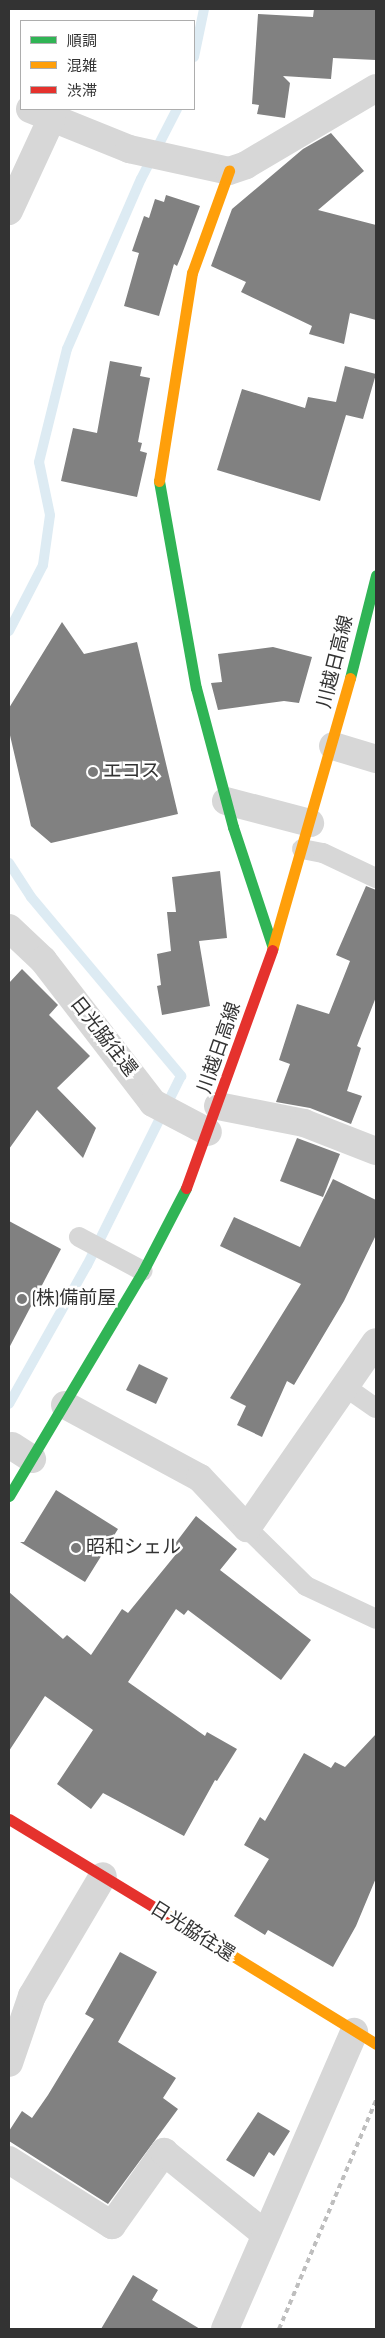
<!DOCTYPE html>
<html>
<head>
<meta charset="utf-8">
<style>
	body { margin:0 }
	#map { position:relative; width:385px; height:2338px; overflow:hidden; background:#fff; font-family:"Sofia Sans Condensed","Noto Sans JP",sans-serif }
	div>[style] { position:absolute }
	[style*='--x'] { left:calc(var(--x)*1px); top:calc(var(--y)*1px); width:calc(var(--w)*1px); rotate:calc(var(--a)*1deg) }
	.stream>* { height:10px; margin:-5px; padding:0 5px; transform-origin:5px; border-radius:5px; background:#ddebf3 }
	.building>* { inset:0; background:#818181 }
	.lane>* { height:20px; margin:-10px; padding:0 10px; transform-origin:10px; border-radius:10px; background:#d7d7d7 }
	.street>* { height:28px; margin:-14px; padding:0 14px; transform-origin:14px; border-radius:14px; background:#d7d7d7 }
	.fast>* { height:11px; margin:-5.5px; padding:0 5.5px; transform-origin:5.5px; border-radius:5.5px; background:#30b455 }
	.slow>* { height:11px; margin:-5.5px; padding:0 5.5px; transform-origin:5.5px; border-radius:5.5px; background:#ff9f0a }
	.jam>* { height:11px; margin:-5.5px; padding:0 5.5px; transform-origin:5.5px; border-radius:5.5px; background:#e5322d }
	.rail>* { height:4px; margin-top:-2px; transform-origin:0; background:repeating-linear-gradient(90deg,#bebebe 0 5px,transparent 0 9px) }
	.dots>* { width:14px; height:14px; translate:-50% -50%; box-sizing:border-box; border:2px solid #fff; border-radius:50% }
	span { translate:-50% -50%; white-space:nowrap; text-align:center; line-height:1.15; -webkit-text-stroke:5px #fff; paint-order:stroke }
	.street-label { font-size:19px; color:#333 }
	.poi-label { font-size:19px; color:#333 }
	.left { translate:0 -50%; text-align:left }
	.frame { position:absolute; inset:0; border:10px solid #333; pointer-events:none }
	.legend { position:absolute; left:20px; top:20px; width:175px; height:90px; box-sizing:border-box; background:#fff; border:1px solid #adadad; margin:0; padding:6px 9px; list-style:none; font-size:15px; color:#333 }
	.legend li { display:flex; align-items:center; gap:10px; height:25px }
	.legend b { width:25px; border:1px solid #adadad }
</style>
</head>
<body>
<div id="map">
	<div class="stream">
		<i style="--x:194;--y:57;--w:49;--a:-78.2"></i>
		<i style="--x:9;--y:631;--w:74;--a:-62.7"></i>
		<i style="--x:43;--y:565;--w:50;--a:-82"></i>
		<i style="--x:50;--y:515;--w:54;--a:-101.7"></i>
		<i style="--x:39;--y:462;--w:116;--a:-76.1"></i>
		<i style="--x:67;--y:349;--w:185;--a:-66.5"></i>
		<i style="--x:141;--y:179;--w:79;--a:-62.8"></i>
		<i style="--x:9;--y:863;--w:40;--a:57.1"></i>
		<i style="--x:31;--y:897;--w:234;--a:50"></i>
		<i style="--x:181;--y:1076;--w:211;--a:116.4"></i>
		<i style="--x:87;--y:1265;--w:159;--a:119.3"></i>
	</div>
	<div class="building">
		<i style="clip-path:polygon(314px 9px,376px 9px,376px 60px,333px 58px,331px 79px,283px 76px,290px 83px,285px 118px,257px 114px,259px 105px,252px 104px,258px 14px,313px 17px)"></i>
		<i style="clip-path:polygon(331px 133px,364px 171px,318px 210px,376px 225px,376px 320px,350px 313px,344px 344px,309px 334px,312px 326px,241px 292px,246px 282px,211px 266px,232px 209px,303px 149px)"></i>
		<i style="clip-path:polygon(166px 195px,200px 206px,182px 254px,177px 266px,174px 264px,159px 316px,124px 306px,139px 253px,132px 251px,144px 216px,149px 218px,155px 199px,164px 202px)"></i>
		<i style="clip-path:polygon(110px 361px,142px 367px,140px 376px,150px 378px,138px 442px,142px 443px,140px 451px,147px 453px,137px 497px,61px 481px,73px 428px,97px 433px)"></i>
		<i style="clip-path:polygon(345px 366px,376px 374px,363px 419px,346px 415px,320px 501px,217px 470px,242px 389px,305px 408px,308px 397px,336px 402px)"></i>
		<i style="clip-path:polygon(62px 622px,84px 654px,137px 642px,178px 814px,51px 843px,31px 826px,9px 731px,9px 708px)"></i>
		<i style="clip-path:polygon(273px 647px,312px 657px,299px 703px,284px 701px,218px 710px,211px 683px,222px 682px,218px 654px)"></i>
		<i style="clip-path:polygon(220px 871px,227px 938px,199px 941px,210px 1006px,162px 1015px,157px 986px,161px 985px,157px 954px,171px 951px,167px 912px,176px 912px,172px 877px)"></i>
		<i style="clip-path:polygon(366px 886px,376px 890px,376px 997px,357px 1046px,361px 1048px,347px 1091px,362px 1096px,351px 1124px,310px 1108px,276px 1102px,290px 1064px,279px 1060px,297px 1004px,329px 1014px,350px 961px,336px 955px)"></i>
		<i style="clip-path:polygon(22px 969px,58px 1005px,49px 1015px,90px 1056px,57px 1088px,96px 1128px,83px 1158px,37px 1110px,9px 1149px,9px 983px)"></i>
		<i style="clip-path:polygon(297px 1138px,340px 1154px,323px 1197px,280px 1181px)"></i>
		<i style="clip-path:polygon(333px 1179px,376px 1200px,376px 1235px,344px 1301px,294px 1385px,287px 1381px,262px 1437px,237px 1425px,246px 1406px,230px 1398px,301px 1284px,220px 1246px,234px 1217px,300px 1247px)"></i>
		<i style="clip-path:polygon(9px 1221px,61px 1249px,9px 1348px)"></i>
		<i style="clip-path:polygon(139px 1364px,168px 1378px,156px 1404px,126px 1390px)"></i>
		<i style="clip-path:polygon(56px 1490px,118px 1529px,85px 1582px,20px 1542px,24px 1542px)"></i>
		<i style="clip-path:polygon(196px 1516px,237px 1549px,220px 1570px,311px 1640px,281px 1680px,188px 1610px,184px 1615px,176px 1609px,128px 1682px,205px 1736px,207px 1732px,237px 1749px,217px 1781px,215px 1780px,184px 1836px,103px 1793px,91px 1809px,57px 1784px,93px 1730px,45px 1696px,9px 1751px,9px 1592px,63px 1639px,67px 1635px,91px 1655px,122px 1609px,128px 1613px,177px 1553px,171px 1549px)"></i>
		<i style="clip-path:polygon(376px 1734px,376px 1878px,356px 1926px,333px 1967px,268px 1930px,265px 1935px,234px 1916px,269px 1859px,244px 1845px,260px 1817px,265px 1821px,304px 1753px,331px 1768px,335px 1762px,345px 1767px)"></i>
		<i style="clip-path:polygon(120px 1952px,157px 1972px,118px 2042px,176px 2078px,163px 2098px,178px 2109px,108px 2204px,9px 2141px,9px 2131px,22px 2111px,32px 2118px,48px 2095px,94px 2019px,85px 2014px)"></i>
		<i style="clip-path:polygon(258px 2112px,290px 2131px,274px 2156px,269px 2152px,254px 2177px,226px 2160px)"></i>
		<i style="clip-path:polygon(133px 2275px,158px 2290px,152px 2300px,200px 2329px,101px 2329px)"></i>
	</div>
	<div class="lane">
		<i style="--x:302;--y:849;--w:21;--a:11"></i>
		<i style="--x:323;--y:853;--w:59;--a:25.3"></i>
		<i style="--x:79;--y:1237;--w:72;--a:28"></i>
		<i style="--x:347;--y:1388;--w:35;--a:35"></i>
		<i style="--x:247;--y:1528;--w:83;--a:44.5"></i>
		<i style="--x:306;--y:1586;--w:77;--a:25.2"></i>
	</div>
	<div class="street">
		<i style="--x:30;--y:109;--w:107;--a:22"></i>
		<i style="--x:129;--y:149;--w:102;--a:12.4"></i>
		<i style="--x:229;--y:171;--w:18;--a:-19"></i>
		<i style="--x:246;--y:165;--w:151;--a:-30.6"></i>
		<i style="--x:9;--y:211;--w:102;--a:-65.2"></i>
		<i style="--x:333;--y:746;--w:45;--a:16.8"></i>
		<i style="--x:226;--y:801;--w:87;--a:14.7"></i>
		<i style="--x:9;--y:928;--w:47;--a:43.3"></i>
		<i style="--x:43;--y:960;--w:180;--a:52.4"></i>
		<i style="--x:153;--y:1103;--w:62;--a:27.8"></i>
		<i style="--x:218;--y:1106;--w:88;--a:11.2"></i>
		<i style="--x:304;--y:1123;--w:77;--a:21.3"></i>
		<i style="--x:65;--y:1405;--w:153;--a:28.4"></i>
		<i style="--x:200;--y:1478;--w:69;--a:46.8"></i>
		<i style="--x:247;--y:1528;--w:226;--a:-55.3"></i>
		<i style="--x:12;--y:1446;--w:24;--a:33"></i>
		<i style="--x:9;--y:2063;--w:71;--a:-71.1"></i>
		<i style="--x:32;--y:1996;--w:139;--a:-59.4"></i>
		<i style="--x:9;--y:2160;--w:122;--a:32.3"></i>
		<i style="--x:112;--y:2225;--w:90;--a:-54.5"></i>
		<i style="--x:164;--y:2152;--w:130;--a:39.1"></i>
		<i style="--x:225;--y:2329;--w:324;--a:-66.5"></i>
	</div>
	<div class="fast">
		<i style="--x:159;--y:481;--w:210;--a:79.9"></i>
		<i style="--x:196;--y:688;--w:144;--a:75.1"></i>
		<i style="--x:233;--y:827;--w:127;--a:71.7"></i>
		<i style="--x:350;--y:678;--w:106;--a:-75.8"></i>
		<i style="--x:9;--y:1496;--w:262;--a:-59.2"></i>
		<i style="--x:143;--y:1271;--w:93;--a:-62.6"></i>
	</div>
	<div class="slow">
		<i style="--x:159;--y:481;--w:211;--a:-81"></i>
		<i style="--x:192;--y:273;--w:109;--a:-70.1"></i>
		<i style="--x:272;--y:950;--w:283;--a:-74"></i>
		<i style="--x:165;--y:1914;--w:248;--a:31.6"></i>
	</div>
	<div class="jam">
		<i style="--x:186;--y:1188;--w:253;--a:-70.1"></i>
		<i style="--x:9;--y:1819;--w:183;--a:31.3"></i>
	</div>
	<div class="rail">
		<i style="--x:279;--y:2329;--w:249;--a:-67"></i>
	</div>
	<div class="dots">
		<i style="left:93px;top:772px;background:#7a7a7a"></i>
		<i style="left:22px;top:1299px;background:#7a7a7a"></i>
		<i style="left:76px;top:1548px;background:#7a7a7a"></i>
	</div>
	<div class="street-label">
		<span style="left:336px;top:662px;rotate:-76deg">川越日高線</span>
		<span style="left:103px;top:1037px;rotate:52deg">日光脇往還</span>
		<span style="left:220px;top:1048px;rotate:-71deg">川越日高線</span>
		<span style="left:192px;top:1932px;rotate:32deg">日光脇往還</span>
	</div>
	<div class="poi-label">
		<span class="left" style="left:103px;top:772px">エコス</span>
		<span class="left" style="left:32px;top:1299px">(株)備前屋</span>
		<span class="left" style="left:86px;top:1548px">昭和シェル</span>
	</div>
	<div class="frame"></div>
	<ul class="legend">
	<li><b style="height:6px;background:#30b455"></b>順調</li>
	<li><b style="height:6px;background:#ff9f0a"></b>混雑</li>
	<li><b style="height:6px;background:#e5322d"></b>渋滞</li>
	</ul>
</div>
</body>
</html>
